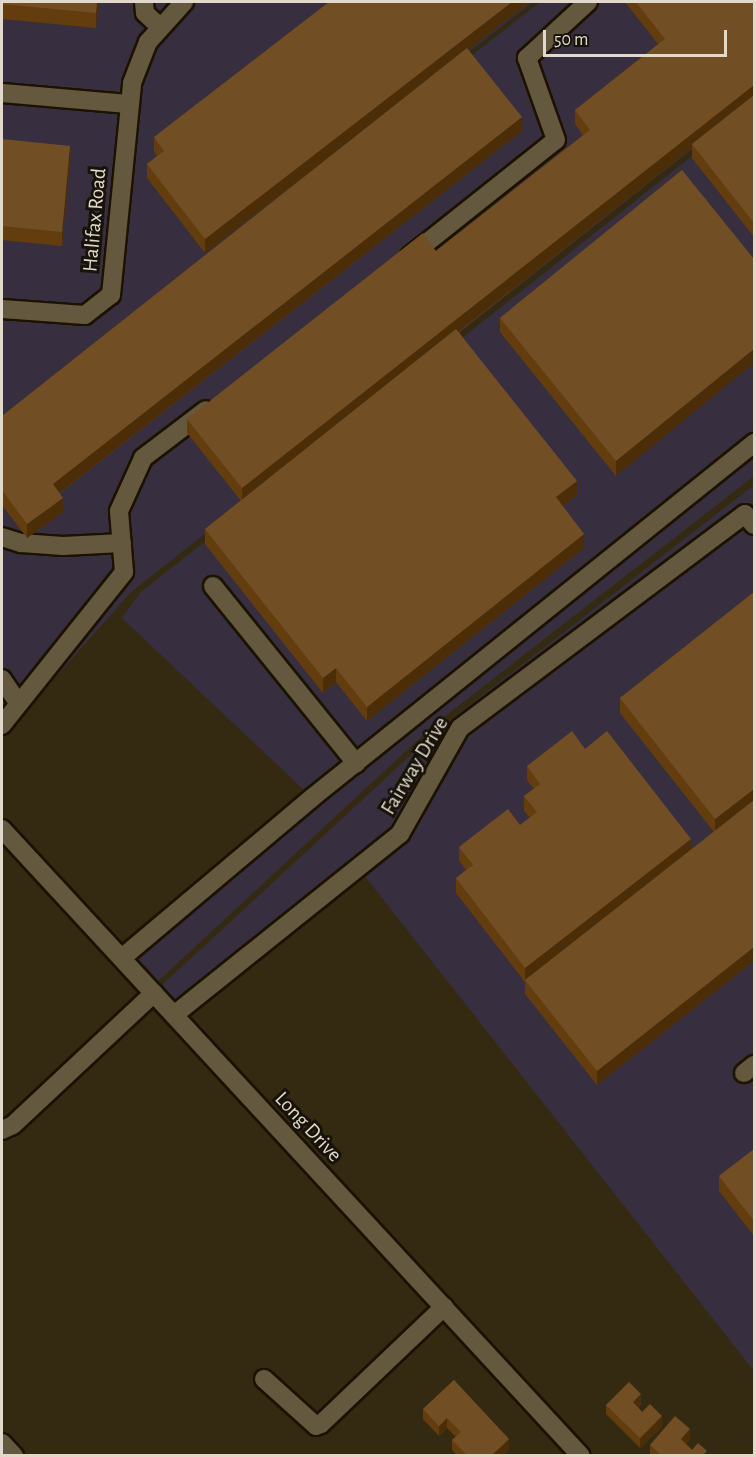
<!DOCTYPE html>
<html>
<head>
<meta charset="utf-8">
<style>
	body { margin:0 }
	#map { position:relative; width:756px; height:1457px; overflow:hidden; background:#342a12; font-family:"Alegreya Sans",sans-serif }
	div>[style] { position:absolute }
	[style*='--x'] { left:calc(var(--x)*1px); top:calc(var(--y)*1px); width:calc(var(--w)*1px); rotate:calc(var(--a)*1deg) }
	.industrial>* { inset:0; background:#372f3f }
	.roads { filter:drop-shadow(2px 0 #1c1200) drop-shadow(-2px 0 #1c1200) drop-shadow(0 2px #1c1200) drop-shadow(0 -2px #1c1200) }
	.minor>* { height:18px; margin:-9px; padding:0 9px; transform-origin:9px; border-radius:9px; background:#64583f }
	.wall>* { inset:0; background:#643d0f }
	.shaded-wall>* { inset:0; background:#4b2e08 }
	.building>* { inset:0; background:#724e24 }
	span { translate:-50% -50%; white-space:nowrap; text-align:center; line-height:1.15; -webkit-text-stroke:6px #181309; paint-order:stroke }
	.street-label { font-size:21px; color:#e0d9cc }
	.frame { position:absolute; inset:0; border:3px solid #e0d9cc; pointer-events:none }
	.scale { position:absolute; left:543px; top:30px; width:184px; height:27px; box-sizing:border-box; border:3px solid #e0d9cc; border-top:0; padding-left:8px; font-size:18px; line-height:21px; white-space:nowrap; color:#e0d9cc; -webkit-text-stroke:4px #181309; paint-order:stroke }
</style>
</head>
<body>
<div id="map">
	<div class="industrial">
		<i style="clip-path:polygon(2px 2px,533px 2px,2px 416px)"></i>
		<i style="clip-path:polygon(540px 2px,754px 2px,754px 100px,130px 593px,2px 738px,2px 423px)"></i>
		<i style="clip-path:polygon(754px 107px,754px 476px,435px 724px,155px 984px,125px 953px,304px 790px,122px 618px,141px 592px)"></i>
		<i style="clip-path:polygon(754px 485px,754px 1371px,364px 875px,187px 1017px,160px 987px,440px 728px)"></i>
	</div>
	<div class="roads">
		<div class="minor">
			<i style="--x:144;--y:2;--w:11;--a:85"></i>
			<i style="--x:145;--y:13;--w:19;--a:43"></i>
			<i style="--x:2;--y:93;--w:126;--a:5"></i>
			<i style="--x:410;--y:256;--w:186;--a:-38.5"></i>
			<i style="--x:556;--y:140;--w:87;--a:-109.5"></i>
			<i style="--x:527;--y:58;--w:83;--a:-42.6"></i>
			<i style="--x:2;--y:309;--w:83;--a:4.1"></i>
			<i style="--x:85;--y:315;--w:33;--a:-38"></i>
			<i style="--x:111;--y:295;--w:213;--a:-84.3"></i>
			<i style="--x:132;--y:83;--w:44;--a:-68.7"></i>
			<i style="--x:148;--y:42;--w:54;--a:-48"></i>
			<i style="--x:2;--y:537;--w:20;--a:18"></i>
			<i style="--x:21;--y:543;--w:42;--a:4.1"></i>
			<i style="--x:63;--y:546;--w:59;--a:-2.9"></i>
			<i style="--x:213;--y:586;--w:228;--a:51.1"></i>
			<i style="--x:2;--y:679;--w:29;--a:56"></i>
			<i style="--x:2;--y:725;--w:196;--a:-51.4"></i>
			<i style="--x:124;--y:572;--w:61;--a:-94.7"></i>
			<i style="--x:119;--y:511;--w:58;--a:-65.6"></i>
			<i style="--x:143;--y:458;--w:79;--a:-37.3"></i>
			<i style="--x:2;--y:829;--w:853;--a:47.28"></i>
			<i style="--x:123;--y:957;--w:248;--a:-40.1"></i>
			<i style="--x:313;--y:797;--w:566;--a:-38.75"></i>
			<i style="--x:174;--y:1015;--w:290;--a:-38.7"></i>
			<i style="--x:400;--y:834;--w:122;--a:-60.5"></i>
			<i style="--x:460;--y:728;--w:356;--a:-36.9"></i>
			<i style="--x:745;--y:514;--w:14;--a:51"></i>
			<i style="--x:744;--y:1073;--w:13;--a:-39"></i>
			<i style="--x:2;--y:1130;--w:12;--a:-24"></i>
			<i style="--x:13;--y:1125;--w:193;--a:-43.1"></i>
			<i style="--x:264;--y:1379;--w:70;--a:42.1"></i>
			<i style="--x:316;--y:1426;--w:5;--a:-22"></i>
			<i style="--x:321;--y:1424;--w:170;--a:-43.6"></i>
			<i style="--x:2;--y:1443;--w:18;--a:47"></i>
		</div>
	</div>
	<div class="wall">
		<i style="clip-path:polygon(2px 2px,99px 2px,96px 28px,2px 19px)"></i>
		<i style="clip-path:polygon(625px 2px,754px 2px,754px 237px,692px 158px,692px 148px,459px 332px,577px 495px,563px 506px,584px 548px,367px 721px,336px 682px,323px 693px,205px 544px,205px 529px,241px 501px,187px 433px,187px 419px,436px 251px,583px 135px,575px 124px,575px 110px,658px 44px)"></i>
		<i style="clip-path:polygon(468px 50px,522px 131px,60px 493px,63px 512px,27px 538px,2px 505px,2px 416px,329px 157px,205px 253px,147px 178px,147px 164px,157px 156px,154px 151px,154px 137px)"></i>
		<i style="clip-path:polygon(2px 139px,70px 161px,62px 246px,2px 240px)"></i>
		<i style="clip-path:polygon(682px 170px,616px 476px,500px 332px,500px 318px)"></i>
		<i style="clip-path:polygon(754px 592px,754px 961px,597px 1085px,525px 994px,525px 982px,456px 893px,456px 878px,466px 870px,459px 861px,459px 847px,520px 825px,530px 818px,524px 811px,524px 796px,534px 789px,527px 780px,527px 766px,585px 749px,691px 850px,714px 832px,620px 713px,620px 698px)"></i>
		<i style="clip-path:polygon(754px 1149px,754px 1236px,719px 1191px,719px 1176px)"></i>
		<i style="clip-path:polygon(454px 1380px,509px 1449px,503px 1455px,457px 1455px,452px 1450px,452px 1440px,456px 1437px,447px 1428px,439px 1436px,423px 1419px,423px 1409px)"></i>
		<i style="clip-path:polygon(641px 1404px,638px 1407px,642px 1412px,662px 1426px,640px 1448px,606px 1414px,606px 1405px)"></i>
		<i style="clip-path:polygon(690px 1439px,686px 1444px,692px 1450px,707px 1455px,650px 1455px,650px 1445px)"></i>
	</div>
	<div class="shaded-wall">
		<i style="clip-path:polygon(97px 2px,99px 2px,96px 28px,96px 13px)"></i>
		<i style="clip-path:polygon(512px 2px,530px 2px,205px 253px,205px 239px)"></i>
		<i style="clip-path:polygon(754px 85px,754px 99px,692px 144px,692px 148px,242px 502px,242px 488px)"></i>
		<i style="clip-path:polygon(522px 117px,522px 131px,53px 498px,53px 484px)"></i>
		<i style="clip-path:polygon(70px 146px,70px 161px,62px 246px,62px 232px)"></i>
		<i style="clip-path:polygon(754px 349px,754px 363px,616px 476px,616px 461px)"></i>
		<i style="clip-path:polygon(577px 481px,577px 495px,556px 512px,556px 497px)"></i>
		<i style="clip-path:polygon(63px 498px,63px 512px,27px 538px,27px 524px)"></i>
		<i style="clip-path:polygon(584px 534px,584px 548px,367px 721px,367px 707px)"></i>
		<i style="clip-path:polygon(336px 668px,336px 682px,323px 693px,323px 678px)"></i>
		<i style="clip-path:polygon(754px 789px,754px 803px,715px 834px,715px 819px)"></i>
		<i style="clip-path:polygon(691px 839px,691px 853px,525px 980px,525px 968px)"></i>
		<i style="clip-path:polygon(754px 947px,754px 961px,597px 1085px,597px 1071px)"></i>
		<i style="clip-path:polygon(641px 1394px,641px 1404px,633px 1412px,633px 1402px)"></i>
		<i style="clip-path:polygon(662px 1416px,662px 1426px,640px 1448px,640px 1438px)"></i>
		<i style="clip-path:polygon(447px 1418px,447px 1428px,439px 1436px,439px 1426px)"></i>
		<i style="clip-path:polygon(690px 1429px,690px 1439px,681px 1449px,681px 1439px)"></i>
		<i style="clip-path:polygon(509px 1439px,509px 1449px,503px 1455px,492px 1455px)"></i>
	</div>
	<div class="building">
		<i style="clip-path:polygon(2px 2px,97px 2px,96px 13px,2px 4px)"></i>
		<i style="clip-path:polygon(329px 2px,512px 2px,205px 239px,147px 164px,164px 151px,154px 137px)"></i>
		<i style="clip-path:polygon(636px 2px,754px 2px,754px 85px,242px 488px,187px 419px,423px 233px,436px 251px,590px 130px,575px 110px,665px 39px)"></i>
		<i style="clip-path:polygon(467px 48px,522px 117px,53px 484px,63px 498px,27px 524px,2px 490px,2px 416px)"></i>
		<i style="clip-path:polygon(754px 95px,754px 223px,692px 144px)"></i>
		<i style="clip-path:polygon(2px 139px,70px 146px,62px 232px,2px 226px)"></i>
		<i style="clip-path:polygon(682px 170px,754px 259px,754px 349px,616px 461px,500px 318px)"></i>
		<i style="clip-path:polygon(456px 329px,577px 481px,556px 497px,584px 534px,367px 707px,336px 668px,323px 678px,205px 529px)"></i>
		<i style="clip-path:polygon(754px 592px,754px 789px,715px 819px,620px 698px)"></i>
		<i style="clip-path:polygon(572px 731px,585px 749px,607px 731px,691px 839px,525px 968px,456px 878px,473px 865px,459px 847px,508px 809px,520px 825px,537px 812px,524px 796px,540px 784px,527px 766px)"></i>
		<i style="clip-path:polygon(754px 800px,754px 947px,597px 1071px,525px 980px)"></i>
		<i style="clip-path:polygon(754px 1149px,754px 1221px,719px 1176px)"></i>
		<i style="clip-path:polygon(454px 1380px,509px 1439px,492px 1455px,467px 1455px,452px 1440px,461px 1432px,447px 1418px,439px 1426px,423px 1409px)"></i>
		<i style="clip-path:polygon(629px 1382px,641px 1394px,633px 1402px,642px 1412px,650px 1404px,662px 1416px,640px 1438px,606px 1405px)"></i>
		<i style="clip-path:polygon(675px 1416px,690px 1429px,681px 1439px,692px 1450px,698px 1443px,707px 1451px,703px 1455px,661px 1455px,650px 1445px)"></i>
	</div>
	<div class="street-label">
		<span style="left:95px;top:220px;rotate:-85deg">Halifax Road</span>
		<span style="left:415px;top:766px;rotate:-59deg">Fairway Drive</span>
		<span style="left:308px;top:1127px;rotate:47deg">Long Drive</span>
	</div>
	<div class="frame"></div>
	<div class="scale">50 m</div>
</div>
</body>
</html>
